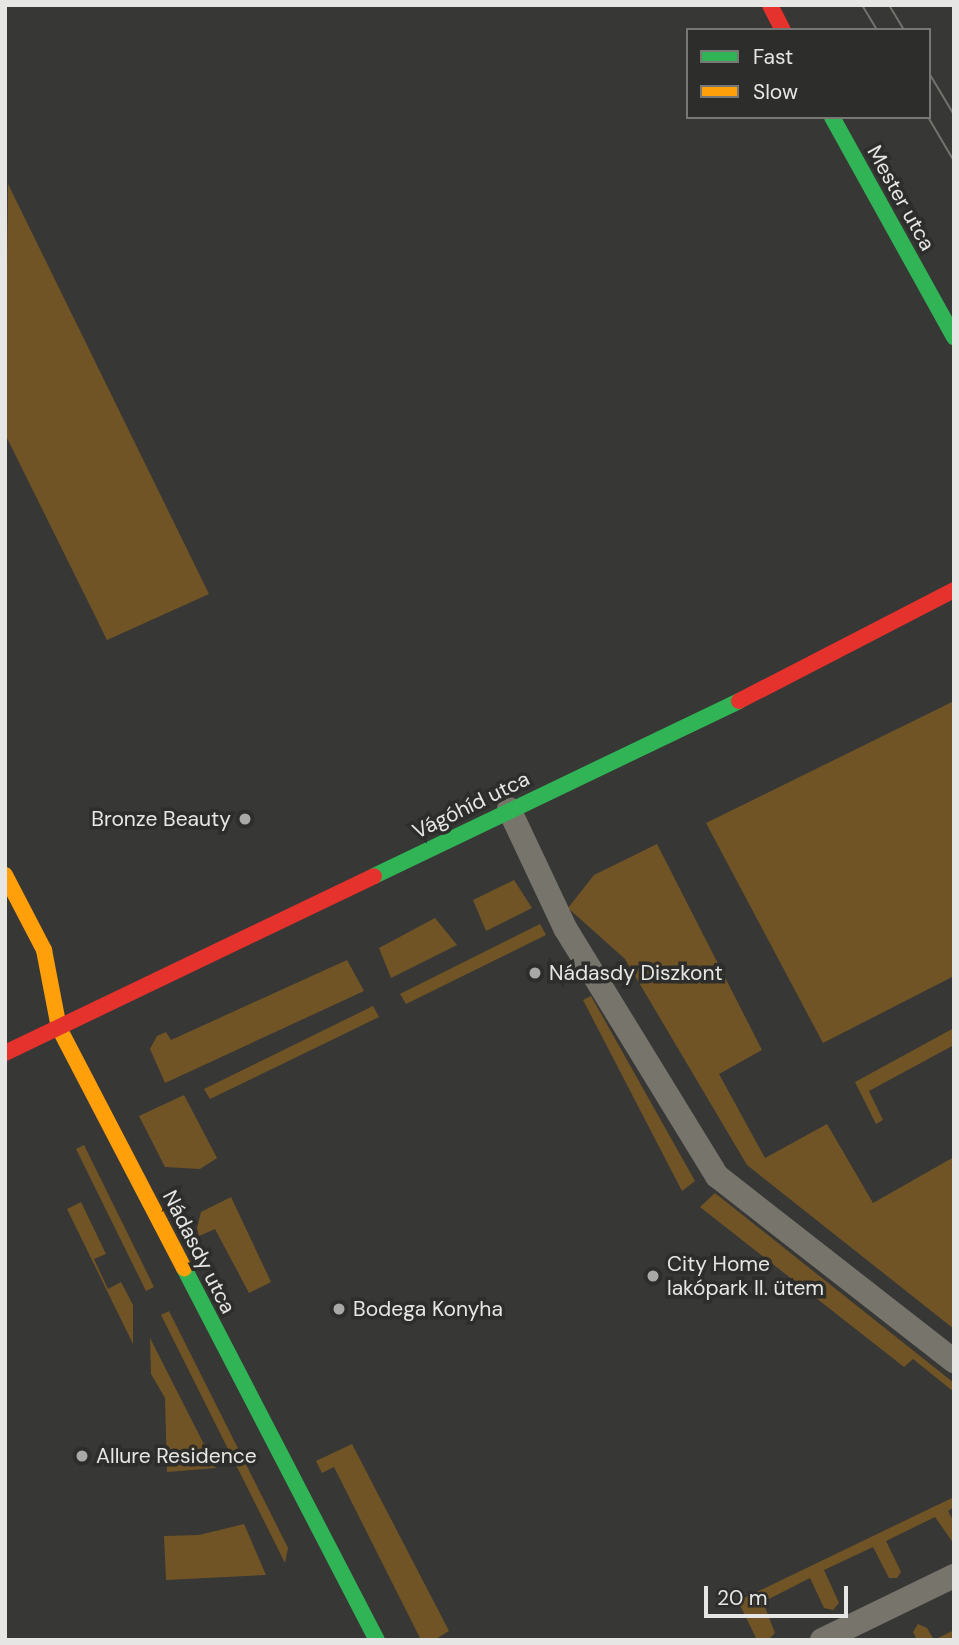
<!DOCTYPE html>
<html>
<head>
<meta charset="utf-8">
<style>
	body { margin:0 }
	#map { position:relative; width:959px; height:1645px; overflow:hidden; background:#373736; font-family:"DM Sans",sans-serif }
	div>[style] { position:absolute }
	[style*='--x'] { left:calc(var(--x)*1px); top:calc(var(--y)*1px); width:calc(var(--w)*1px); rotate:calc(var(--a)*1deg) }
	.green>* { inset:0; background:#715425 }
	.lane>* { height:24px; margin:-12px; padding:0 12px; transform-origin:12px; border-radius:12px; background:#76746b }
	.fast>* { height:16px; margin:-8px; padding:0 8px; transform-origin:8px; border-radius:8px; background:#30b455 }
	.slow>* { height:16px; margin:-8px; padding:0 8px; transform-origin:8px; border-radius:8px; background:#ff9f0a }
	.jam>* { height:16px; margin:-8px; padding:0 8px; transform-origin:8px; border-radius:8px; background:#e5322d }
	.tram>* { height:2px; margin:-1px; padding:0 1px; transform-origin:1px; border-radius:1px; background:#73726d }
	.dots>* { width:19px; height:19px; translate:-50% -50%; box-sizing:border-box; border:4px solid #2d2e2b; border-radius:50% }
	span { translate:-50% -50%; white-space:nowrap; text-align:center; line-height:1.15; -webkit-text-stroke:7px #2d2e2b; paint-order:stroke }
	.street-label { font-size:21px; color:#e6e6e4 }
	.poi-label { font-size:21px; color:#e6e6e4 }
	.right { translate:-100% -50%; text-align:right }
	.left { translate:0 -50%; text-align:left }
	.frame { position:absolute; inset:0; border:7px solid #e6e6e4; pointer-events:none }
	.legend { position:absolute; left:686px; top:28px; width:245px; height:91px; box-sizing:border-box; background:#2d2e2b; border:2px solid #777875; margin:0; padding:9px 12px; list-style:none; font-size:21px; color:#e6e6e4 }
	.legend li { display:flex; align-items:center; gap:14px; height:35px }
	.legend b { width:35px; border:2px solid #777875 }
	.scale { position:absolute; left:704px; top:1586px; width:144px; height:32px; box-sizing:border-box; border:4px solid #e6e6e4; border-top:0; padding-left:9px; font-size:21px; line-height:24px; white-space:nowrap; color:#e6e6e4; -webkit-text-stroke:5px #2d2e2b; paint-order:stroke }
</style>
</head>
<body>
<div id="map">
	<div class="green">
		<i style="clip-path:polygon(8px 184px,209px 594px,107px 640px,5px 434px)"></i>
		<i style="clip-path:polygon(954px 701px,954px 976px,823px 1043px,706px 823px)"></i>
		<i style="clip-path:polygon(657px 844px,762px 1050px,719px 1074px,765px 1158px,827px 1124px,873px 1203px,954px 1157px,954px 1329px,747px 1165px,625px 959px,568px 908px,594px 875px)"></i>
		<i style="clip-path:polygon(514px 880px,532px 908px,486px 931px,473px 900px)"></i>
		<i style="clip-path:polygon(435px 918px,457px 945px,391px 978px,379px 948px)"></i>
		<i style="clip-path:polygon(540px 924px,546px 935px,406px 1004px,400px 994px)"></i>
		<i style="clip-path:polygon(347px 960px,364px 991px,165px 1083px,150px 1049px,157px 1036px,166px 1032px,171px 1040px)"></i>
		<i style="clip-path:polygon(591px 996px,695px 1181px,682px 1191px,583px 1000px)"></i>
		<i style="clip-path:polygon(373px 1006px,379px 1017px,210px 1099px,204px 1089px)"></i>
		<i style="clip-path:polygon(954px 1028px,954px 1045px,869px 1091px,883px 1120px,876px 1124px,855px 1082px)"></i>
		<i style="clip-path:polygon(184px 1095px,217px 1158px,200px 1169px,165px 1167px,139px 1116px)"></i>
		<i style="clip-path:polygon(84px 1145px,154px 1287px,146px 1291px,76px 1149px)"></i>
		<i style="clip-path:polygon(715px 1193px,954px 1383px,954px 1392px,913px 1359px,904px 1367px,700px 1207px)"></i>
		<i style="clip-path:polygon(231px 1197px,271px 1282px,249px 1293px,215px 1229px,199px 1236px,197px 1228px,201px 1212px)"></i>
		<i style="clip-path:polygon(81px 1202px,106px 1254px,94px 1259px,108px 1289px,121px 1282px,133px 1305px,133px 1344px,67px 1209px)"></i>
		<i style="clip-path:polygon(169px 1311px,288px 1548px,285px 1563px,161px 1315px)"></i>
		<i style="clip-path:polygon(150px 1338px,216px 1468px,167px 1472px,165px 1398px,151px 1374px)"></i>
		<i style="clip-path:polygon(352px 1444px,449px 1631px,434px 1640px,421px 1640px,334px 1467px,322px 1473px,316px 1461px)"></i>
		<i style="clip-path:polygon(954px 1497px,954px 1507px,948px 1511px,954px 1522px,954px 1544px,935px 1517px,886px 1541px,901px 1572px,897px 1578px,889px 1578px,873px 1547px,824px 1570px,839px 1603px,833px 1610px,824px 1608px,810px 1578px,763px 1602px,775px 1633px,768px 1640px,757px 1640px,738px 1601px)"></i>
		<i style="clip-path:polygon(244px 1524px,266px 1575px,166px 1580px,164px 1536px,199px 1535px)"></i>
		<i style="clip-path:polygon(918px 1624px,927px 1628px,934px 1640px,954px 1630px,954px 1640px,917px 1640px,913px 1632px)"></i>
	</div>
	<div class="lane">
		<i style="--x:509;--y:809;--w:132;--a:64.8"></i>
		<i style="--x:565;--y:928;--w:291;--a:58.5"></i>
		<i style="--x:717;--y:1176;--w:301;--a:38"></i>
		<i style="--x:822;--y:1640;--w:147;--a:-25.9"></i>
	</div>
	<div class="fast">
		<i style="--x:832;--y:117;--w:252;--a:61"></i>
		<i style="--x:374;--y:876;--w:405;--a:-25.6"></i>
		<i style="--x:184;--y:1268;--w:419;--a:62.6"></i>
	</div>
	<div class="slow">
		<i style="--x:5;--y:875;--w:85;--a:62.5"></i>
		<i style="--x:44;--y:950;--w:79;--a:79.1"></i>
		<i style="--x:59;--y:1028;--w:271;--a:62.5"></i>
	</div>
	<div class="jam">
		<i style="--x:770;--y:5;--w:28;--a:63"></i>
		<i style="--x:739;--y:701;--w:242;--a:-27.3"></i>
		<i style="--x:5;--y:1053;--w:409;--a:-25.6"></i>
	</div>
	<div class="tram">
		<i style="--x:862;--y:5;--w:29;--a:59"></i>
		<i style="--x:889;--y:5;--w:29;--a:59"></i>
		<i style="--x:929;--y:73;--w:49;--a:59.2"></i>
		<i style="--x:928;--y:117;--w:51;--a:59.4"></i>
	</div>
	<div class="dots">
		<i style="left:245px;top:819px;background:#a9a9a7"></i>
		<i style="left:535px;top:973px;background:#a9a9a7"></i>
		<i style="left:653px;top:1276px;background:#a9a9a7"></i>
		<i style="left:339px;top:1309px;background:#a9a9a7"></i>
		<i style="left:82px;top:1456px;background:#a9a9a7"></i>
	</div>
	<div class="street-label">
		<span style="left:901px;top:198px;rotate:61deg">Mester utca</span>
		<span style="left:471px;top:805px;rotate:-26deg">Vágóhíd utca</span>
		<span style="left:199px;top:1252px;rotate:63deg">Nádasdy utca</span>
	</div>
	<div class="poi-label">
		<span class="right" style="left:231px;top:819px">Bronze Beauty</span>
		<span class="left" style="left:549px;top:973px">Nádasdy Diszkont</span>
		<span class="left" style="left:667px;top:1276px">City Home<br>lakópark II. ütem</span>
		<span class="left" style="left:353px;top:1309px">Bodega Konyha</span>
		<span class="left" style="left:96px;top:1456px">Allure Residence</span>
	</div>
	<div class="frame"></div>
	<ul class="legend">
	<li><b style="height:9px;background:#30b455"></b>Fast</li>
	<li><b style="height:9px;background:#ff9f0a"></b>Slow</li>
	</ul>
	<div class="scale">20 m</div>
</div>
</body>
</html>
